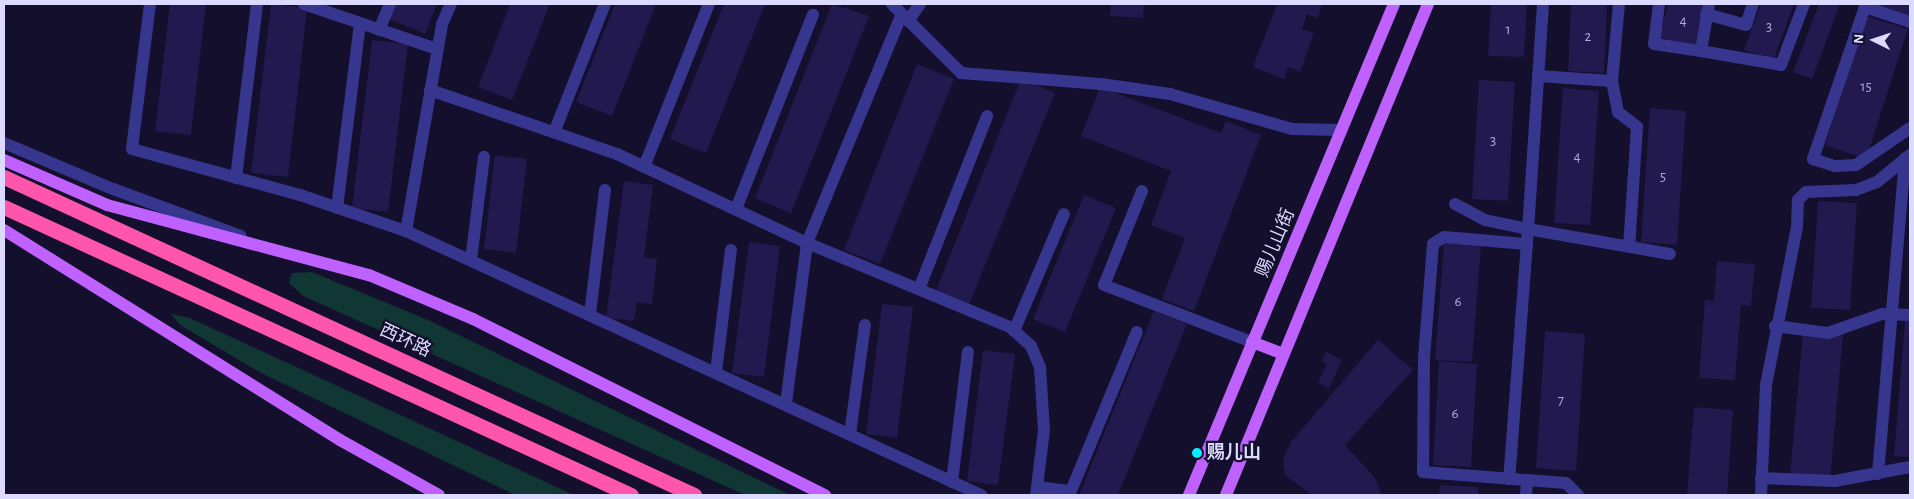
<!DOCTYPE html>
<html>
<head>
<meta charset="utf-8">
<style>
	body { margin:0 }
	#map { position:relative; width:1914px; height:499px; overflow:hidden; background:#130f2c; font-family:"Alegreya Sans","Noto Sans SC",sans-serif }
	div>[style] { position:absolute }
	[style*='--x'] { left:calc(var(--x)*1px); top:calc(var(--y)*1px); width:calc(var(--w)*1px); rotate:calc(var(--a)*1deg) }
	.green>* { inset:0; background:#113734 }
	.building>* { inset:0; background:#22194f }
	.minor>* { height:12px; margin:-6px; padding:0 6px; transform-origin:6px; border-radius:6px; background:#37368f }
	.major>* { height:12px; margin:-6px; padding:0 6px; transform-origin:6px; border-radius:6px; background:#bf61ff }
	.highway>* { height:15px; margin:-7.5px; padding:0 7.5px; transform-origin:7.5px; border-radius:7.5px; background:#ff55ac }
	.dots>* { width:14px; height:14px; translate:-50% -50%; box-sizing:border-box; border:2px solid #130f2c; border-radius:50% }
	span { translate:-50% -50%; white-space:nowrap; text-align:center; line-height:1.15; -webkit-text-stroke:4.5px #130f2c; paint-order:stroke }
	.number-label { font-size:15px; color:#aeaad3 }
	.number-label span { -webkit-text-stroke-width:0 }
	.street-label { font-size:18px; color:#dddaff }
	.poi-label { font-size:18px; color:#dddaff; font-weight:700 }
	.left { translate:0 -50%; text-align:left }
	.frame { position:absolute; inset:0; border:5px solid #dddaff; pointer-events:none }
	.north { position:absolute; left:1849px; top:15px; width:50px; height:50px; -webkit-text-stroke:4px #130f2c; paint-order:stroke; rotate:274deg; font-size:14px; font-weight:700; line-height:20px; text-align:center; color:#dddaff }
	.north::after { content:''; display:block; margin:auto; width:18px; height:22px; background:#dddaff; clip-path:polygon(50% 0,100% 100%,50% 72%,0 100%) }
</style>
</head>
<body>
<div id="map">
	<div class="green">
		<i style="clip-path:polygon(312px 272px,428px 320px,790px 495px,745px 495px,303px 296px,289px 283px,292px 273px)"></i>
		<i style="clip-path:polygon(171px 314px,190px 318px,574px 495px,515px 495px,259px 372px,180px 325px)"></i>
	</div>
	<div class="building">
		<i style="clip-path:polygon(170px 4px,206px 4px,191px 135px,155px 131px)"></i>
		<i style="clip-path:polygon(271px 4px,307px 8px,288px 177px,251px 173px)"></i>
		<i style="clip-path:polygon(395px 4px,437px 4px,425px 34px,389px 19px)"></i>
		<i style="clip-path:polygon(510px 4px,550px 4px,512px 100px,478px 87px)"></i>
		<i style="clip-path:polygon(615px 4px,656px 4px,612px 116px,576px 102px)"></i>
		<i style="clip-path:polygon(724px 4px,765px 4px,706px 153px,670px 139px)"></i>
		<i style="clip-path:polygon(832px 4px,869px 16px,791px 213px,755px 198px)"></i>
		<i style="clip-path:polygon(1111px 4px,1157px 4px,1144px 6px,1143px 18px,1110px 16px)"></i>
		<i style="clip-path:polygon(1277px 4px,1322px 4px,1318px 18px,1307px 14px,1302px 29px,1314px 33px,1300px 72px,1288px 67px,1284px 79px,1253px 67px)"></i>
		<i style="clip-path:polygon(1491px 4px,1527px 4px,1524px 57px,1488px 56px)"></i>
		<i style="clip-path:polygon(1571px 4px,1607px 4px,1604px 73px,1568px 71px)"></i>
		<i style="clip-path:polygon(1668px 4px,1708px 4px,1695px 49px,1659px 39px)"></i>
		<i style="clip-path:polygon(1761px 4px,1794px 4px,1773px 61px,1744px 50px)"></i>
		<i style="clip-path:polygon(1819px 4px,1840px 4px,1812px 79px,1793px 72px)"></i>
		<i style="clip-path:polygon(1874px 4px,1910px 4px,1910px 16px)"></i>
		<i style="clip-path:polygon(1866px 16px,1908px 29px,1866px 159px,1825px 145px)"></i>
		<i style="clip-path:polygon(372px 40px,408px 44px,388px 212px,352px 208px)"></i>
		<i style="clip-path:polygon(917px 64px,954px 79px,880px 264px,844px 250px)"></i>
		<i style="clip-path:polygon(1021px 79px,1055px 93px,968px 307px,935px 293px)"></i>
		<i style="clip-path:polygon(1479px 80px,1515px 82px,1508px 201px,1472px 199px)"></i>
		<i style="clip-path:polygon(1100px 87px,1221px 133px,1226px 121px,1261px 135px,1194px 311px,1162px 299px,1185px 238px,1151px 225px,1171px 171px,1081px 136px)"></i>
		<i style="clip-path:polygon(1563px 88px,1599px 91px,1590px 225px,1554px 223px)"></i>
		<i style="clip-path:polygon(1650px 108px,1686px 111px,1677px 245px,1641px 242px)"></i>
		<i style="clip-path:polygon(495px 155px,527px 159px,516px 253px,484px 249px)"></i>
		<i style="clip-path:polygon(624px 181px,653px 185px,644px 257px,657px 259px,652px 304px,637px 302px,634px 321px,606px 318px)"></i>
		<i style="clip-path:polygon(1084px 195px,1116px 208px,1065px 332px,1033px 319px)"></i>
		<i style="clip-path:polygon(1818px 201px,1857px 203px,1850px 310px,1811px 308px)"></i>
		<i style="clip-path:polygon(749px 242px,780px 246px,764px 377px,732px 373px)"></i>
		<i style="clip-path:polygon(1444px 242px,1481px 245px,1472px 362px,1435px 360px)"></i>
		<i style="clip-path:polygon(1717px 261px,1755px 264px,1751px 306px,1741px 305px,1735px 380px,1699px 378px,1705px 300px,1714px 301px)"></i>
		<i style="clip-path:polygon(882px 304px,913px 307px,897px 438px,866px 434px)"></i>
		<i style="clip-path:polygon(1154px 311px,1187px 324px,1118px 495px,1079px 495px)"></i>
		<i style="clip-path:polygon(1905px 321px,1910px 321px,1910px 457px,1894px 456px)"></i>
		<i style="clip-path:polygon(1545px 331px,1585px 334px,1576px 471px,1536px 468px)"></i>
		<i style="clip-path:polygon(1803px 331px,1843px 335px,1830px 480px,1790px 476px)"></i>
		<i style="clip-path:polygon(1378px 340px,1413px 370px,1345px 445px,1375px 478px,1382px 495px,1312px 495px,1285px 475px,1283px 459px,1291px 442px)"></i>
		<i style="clip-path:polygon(983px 350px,1015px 354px,998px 485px,967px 481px)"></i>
		<i style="clip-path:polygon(1326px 352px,1342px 360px,1329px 388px,1318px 383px,1327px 364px,1322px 362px)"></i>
		<i style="clip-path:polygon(1439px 361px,1477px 364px,1471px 467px,1433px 465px)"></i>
		<i style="clip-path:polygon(1694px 407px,1733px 410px,1727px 495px,1687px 495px)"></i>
		<i style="clip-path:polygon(1440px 485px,1478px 487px,1478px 495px,1439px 495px)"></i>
	</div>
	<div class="minor">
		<i style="--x:150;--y:4;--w:146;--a:97.1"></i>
		<i style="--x:132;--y:149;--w:174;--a:15.3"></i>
		<i style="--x:300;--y:195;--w:112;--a:18.8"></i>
		<i style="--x:406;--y:231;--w:633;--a:24.66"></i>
		<i style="--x:304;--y:4;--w:140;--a:18.7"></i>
		<i style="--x:892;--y:4;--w:98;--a:45"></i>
		<i style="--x:961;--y:73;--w:140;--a:4.5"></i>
		<i style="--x:1101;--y:84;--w:70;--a:8.2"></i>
		<i style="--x:1170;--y:94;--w:127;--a:16"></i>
		<i style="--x:1292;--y:129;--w:50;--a:1.1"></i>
		<i style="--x:1543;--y:4;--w:225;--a:93.8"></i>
		<i style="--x:1528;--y:229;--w:144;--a:10"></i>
		<i style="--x:1659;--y:4;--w:40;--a:97.1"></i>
		<i style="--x:1654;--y:44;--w:48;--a:8.5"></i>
		<i style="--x:1709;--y:4;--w:48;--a:99.7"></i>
		<i style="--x:1701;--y:51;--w:81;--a:9.9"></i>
		<i style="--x:1781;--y:65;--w:65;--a:-69.3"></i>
		<i style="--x:1866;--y:4;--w:164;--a:108.9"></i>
		<i style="--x:1813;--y:159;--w:23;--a:18"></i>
		<i style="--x:1835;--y:166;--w:21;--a:-3"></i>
		<i style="--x:1856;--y:165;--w:65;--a:-34.4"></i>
		<i style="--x:1865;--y:7;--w:47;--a:18.4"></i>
		<i style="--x:1706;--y:14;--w:41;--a:15.4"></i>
		<i style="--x:1746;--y:25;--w:22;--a:-72"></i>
		<i style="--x:908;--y:21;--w:21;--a:-55"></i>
		<i style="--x:379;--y:30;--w:28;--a:-67"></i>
		<i style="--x:1538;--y:76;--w:74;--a:3.9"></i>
		<i style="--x:1612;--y:81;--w:77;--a:-84.8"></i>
		<i style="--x:1612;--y:81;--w:32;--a:79"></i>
		<i style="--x:1618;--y:112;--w:24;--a:38"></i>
		<i style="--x:1637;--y:127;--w:120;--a:93.8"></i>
		<i style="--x:430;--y:90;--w:198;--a:18.9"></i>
		<i style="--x:617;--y:154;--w:210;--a:25.1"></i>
		<i style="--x:807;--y:243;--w:220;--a:22.5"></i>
		<i style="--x:1010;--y:327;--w:28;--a:42"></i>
		<i style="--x:1031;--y:346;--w:23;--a:67"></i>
		<i style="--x:1040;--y:367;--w:63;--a:86.4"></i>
		<i style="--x:1044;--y:430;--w:65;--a:97"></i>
		<i style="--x:555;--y:130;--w:136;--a:-68.4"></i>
		<i style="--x:4;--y:143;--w:118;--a:22.9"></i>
		<i style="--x:113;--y:189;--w:136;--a:20.2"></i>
		<i style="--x:644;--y:167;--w:175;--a:-68.3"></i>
		<i style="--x:236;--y:178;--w:175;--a:-83.1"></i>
		<i style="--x:1142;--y:191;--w:101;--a:112"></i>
		<i style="--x:1104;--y:285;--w:159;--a:21.1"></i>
		<i style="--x:1455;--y:204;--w:34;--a:28"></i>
		<i style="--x:1485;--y:220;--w:44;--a:11.8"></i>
		<i style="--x:1528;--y:229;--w:251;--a:94.3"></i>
		<i style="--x:337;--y:208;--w:185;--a:-82.9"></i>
		<i style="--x:736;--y:209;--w:209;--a:-68.4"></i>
		<i style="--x:406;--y:231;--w:210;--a:-80.1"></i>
		<i style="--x:442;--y:24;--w:22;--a:-66"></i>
		<i style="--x:1527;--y:244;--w:83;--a:-175.2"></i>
		<i style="--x:1444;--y:237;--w:13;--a:148"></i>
		<i style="--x:1433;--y:244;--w:115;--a:94.5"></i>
		<i style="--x:1424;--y:359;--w:113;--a:90.5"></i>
		<i style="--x:1423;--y:472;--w:143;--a:4.4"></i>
		<i style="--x:1566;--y:483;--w:17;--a:45"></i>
		<i style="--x:471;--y:260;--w:104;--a:-82.8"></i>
		<i style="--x:919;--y:289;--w:186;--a:-68.5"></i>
		<i style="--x:590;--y:314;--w:125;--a:-83.1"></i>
		<i style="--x:1775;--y:326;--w:53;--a:7.5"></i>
		<i style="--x:1828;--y:333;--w:57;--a:-19.4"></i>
		<i style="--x:1882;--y:314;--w:28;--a:2"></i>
		<i style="--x:1014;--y:331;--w:127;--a:-66.9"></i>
		<i style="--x:716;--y:372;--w:123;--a:-83"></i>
		<i style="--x:786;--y:403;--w:161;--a:-82.5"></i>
		<i style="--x:807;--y:243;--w:248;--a:-67.5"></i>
		<i style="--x:850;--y:434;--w:110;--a:-82.2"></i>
		<i style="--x:1878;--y:474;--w:317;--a:-85.1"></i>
		<i style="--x:1761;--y:478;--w:74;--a:2.3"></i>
		<i style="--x:1835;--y:481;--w:76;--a:-10.6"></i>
		<i style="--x:952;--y:482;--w:131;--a:-83"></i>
		<i style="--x:1037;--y:487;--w:34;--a:7"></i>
		<i style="--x:1071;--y:491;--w:172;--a:-67.5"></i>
		<i style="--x:1526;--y:495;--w:15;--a:-86"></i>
		<i style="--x:1761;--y:495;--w:110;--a:-87.4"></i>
		<i style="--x:1766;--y:385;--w:161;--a:-78.9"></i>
		<i style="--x:1797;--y:227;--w:27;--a:-88"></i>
		<i style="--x:1798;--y:200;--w:11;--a:-45"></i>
		<i style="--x:1806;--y:192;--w:50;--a:-2.3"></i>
		<i style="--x:1856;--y:190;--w:22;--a:-21"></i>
		<i style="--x:1877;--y:182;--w:43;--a:-39.3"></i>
	</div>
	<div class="major">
		<i style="--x:4;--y:160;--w:112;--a:23.6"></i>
		<i style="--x:107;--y:205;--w:271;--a:15"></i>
		<i style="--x:369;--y:275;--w:113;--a:22.9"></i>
		<i style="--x:473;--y:319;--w:394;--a:26.6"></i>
		<i style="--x:4;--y:230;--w:396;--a:32"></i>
		<i style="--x:340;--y:440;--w:113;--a:29.1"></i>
		<i style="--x:1252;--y:342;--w:33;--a:21"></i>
		<i style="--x:1189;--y:495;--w:532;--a:-67.34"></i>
		<i style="--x:1226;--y:495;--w:531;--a:-67.64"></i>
	</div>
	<div class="highway">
		<i style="--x:4;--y:177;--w:760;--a:24.74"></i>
		<i style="--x:4;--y:207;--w:690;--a:24.67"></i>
	</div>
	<div class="dots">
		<i style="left:1197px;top:453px;background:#06eeff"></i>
	</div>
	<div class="number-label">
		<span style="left:1683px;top:21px">4</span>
		<span style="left:1769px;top:27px">3</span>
		<span style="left:1508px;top:30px">1</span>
		<span style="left:1588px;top:37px">2</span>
		<span style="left:1866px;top:87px">15</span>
		<span style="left:1493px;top:141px">3</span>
		<span style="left:1577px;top:157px">4</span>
		<span style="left:1663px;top:177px">5</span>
		<span style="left:1458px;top:302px">6</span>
		<span style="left:1561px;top:401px">7</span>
		<span style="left:1455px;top:414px">6</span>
	</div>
	<div class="street-label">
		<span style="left:1276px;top:243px;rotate:-67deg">赐儿山街</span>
		<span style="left:405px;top:341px;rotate:25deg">西环路</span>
	</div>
	<div class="poi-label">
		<span class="left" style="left:1207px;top:453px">赐儿山</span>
	</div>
	<div class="frame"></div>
	<div class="north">N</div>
</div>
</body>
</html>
